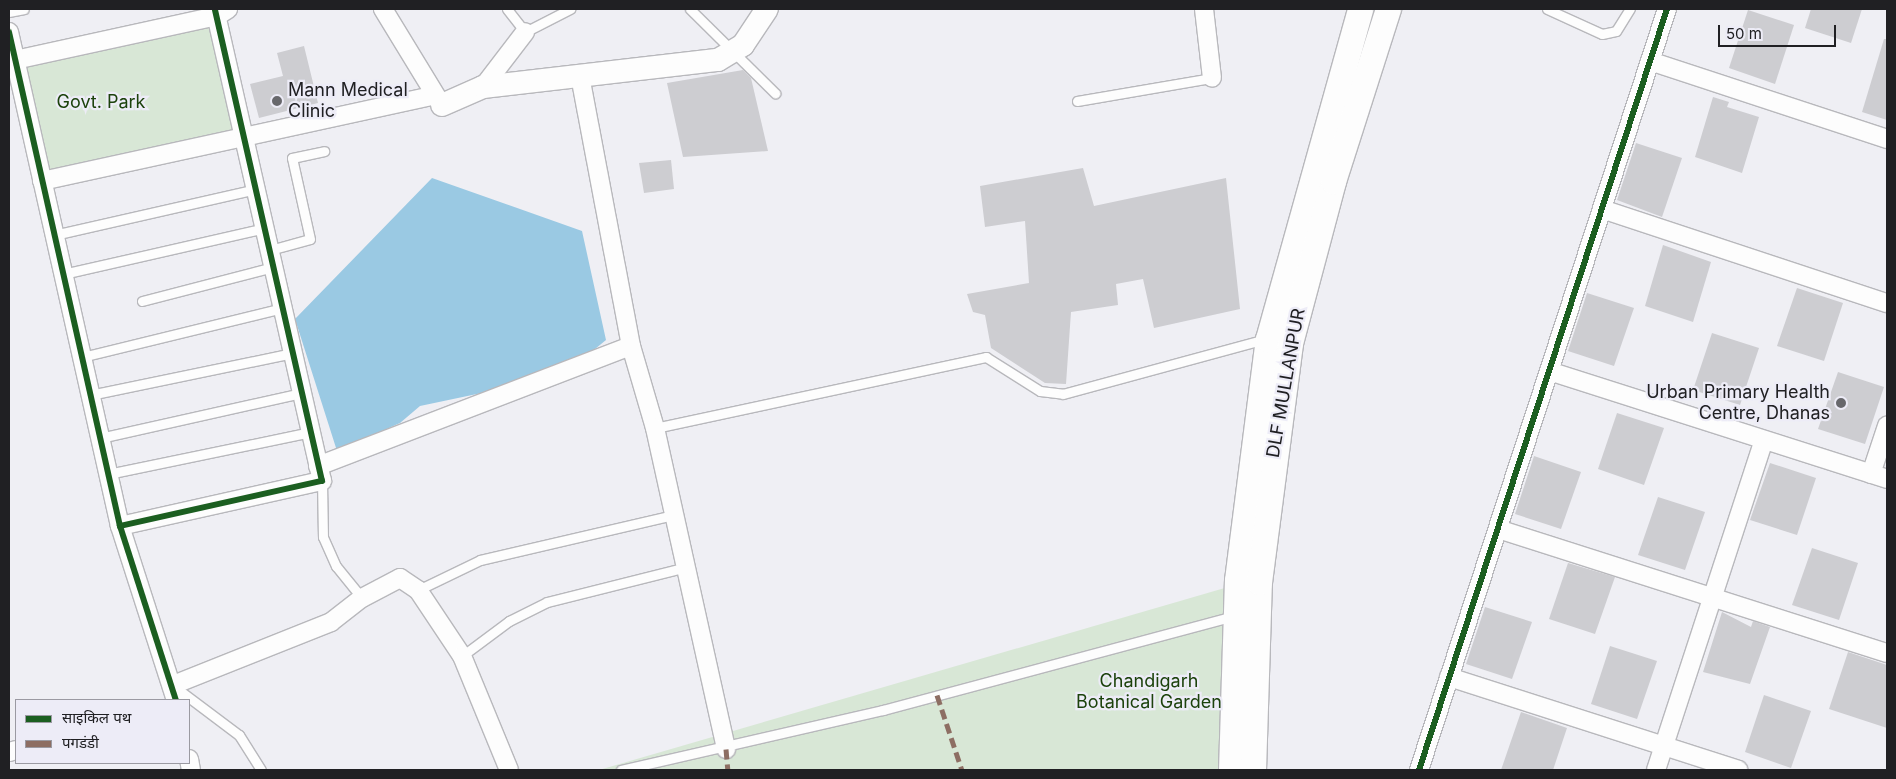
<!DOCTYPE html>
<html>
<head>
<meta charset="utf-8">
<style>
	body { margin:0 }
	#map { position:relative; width:1896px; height:779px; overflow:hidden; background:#efeff4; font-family:Inter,"Noto Sans Devanagari",sans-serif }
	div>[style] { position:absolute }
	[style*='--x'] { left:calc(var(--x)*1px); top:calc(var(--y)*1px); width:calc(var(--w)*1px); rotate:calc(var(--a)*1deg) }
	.green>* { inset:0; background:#d8e7d6 }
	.water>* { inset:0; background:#9ac9e3 }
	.building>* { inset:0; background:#cdcdd1 }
	.roads { filter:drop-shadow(1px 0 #b8b8bc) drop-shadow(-1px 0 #b8b8bc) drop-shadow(0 1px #b8b8bc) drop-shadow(0 -1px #b8b8bc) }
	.service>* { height:9px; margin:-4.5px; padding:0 4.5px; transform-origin:4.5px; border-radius:4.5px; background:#fdfdfd }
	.minor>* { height:18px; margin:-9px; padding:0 9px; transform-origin:9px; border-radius:9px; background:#fdfdfd }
	.tertiary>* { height:22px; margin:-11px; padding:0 11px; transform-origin:11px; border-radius:11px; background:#fdfdfd }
	.secondary>* { height:25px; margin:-12.5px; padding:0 12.5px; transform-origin:12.5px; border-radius:12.5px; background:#fdfdfd }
	.quiet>* { height:5px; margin-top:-2.5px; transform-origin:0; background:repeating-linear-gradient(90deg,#8d6e63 0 10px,transparent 0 15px) }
	.cycleway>* { height:6px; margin:-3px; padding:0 3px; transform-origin:3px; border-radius:3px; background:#1b5e20 }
	.dots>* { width:14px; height:14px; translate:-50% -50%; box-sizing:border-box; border:2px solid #edecf7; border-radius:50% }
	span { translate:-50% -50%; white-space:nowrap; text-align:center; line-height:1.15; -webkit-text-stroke:4.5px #edecf7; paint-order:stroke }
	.poi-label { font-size:18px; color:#202023 }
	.left { translate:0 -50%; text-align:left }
	.right { translate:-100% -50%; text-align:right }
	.park-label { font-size:18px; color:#1c420c }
	.street-label { font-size:18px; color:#202023 }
	.frame { position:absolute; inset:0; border:10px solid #202023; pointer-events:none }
	.legend { position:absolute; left:15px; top:699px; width:175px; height:65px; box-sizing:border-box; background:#edecf7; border:1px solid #9b9aa2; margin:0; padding:6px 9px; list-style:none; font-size:15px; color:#202023 }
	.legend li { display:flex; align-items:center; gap:10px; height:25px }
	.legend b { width:25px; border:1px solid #9b9aa2 }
	.scale { position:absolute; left:1718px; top:25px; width:118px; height:22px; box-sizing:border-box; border:2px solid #202023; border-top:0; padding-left:6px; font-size:15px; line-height:18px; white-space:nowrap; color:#202023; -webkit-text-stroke:4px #edecf7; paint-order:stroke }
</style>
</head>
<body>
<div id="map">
	<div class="green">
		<i style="clip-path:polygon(217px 16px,243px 132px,46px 175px,15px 60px)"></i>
		<i style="clip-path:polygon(1235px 585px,1225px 770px,599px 770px)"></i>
	</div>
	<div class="water">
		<i style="clip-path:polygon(432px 178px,582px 231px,606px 340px,562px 376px,420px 406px,400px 423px,337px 451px,295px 319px)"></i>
	</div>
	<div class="building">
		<i style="clip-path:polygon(1811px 9px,1862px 9px,1851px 43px,1805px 28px)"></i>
		<i style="clip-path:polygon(1748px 10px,1794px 25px,1775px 84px,1729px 68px)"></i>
		<i style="clip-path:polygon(1884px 39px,1887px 39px,1887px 120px,1862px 112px)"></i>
		<i style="clip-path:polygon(304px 46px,318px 103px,259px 118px,250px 84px,283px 76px,277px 53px)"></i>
		<i style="clip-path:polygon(743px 70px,751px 78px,768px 151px,683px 157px,667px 83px)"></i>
		<i style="clip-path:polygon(1713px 97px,1729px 102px,1727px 107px,1759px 117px,1742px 173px,1695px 157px)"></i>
		<i style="clip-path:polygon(1636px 143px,1682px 158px,1662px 217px,1617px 200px)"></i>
		<i style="clip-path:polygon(671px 160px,674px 189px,644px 193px,639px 163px)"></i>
		<i style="clip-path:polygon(1083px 168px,1094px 206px,1226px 178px,1240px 309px,1154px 328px,1143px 279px,1116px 284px,1118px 305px,1071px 312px,1066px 384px,1045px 383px,991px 348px,985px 315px,973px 312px,967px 294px,1029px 283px,1025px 221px,985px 227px,980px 186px)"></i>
		<i style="clip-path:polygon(1663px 245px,1711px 262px,1693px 322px,1645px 306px)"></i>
		<i style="clip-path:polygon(1797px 288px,1843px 303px,1824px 361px,1777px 346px)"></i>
		<i style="clip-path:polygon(1587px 293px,1634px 308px,1614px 366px,1568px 351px)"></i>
		<i style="clip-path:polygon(1712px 333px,1759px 348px,1740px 405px,1693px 390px)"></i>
		<i style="clip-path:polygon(1838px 372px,1884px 387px,1865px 444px,1818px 429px)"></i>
		<i style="clip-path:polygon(1617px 413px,1664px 428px,1644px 485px,1598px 469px)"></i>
		<i style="clip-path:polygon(1534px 456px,1581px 472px,1561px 529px,1515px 514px)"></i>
		<i style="clip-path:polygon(1770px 463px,1816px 478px,1797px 535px,1750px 520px)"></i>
		<i style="clip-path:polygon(1658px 497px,1705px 512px,1685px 570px,1638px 555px)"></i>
		<i style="clip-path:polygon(1812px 548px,1858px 563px,1839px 620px,1792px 605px)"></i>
		<i style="clip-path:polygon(1568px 563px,1615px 577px,1595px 634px,1549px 619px)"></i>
		<i style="clip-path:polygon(1485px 607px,1532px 622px,1512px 679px,1466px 664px)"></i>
		<i style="clip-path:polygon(1722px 612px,1751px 627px,1753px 621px,1770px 627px,1750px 684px,1703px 672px)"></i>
		<i style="clip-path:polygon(1610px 646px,1657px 661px,1637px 719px,1591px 704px)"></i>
		<i style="clip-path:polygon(1848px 652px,1887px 665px,1887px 728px,1829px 709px)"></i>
		<i style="clip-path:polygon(1764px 695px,1811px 711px,1791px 768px,1745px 752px)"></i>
		<i style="clip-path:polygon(1521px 712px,1567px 728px,1553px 770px,1501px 770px)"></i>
	</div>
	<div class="roads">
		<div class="service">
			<i style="--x:507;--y:9;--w:29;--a:52"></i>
			<i style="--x:525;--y:32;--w:51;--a:-27.1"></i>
			<i style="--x:690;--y:9;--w:120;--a:44.7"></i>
			<i style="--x:1547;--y:9;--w:60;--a:24.4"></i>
			<i style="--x:1602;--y:34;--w:14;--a:-12"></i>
			<i style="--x:1616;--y:31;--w:26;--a:-58"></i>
			<i style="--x:9;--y:12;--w:15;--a:-11"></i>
			<i style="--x:1077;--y:101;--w:137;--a:-9.7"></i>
			<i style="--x:54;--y:235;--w:207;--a:-12.8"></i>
			<i style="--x:270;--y:250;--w:41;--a:-15.4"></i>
			<i style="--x:310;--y:239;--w:83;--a:-102.5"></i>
			<i style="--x:292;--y:158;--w:33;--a:-12"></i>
			<i style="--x:63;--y:274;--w:207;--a:-12.8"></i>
			<i style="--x:142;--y:301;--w:135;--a:-14.5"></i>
			<i style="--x:82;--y:357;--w:207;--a:-13.7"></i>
			<i style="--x:90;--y:395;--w:207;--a:-11.7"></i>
			<i style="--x:655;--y:428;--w:339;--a:-12.1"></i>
			<i style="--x:986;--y:357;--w:64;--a:32.2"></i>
			<i style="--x:1040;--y:391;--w:23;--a:7"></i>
			<i style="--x:1063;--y:394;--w:209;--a:-15.2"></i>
			<i style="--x:100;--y:438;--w:207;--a:-12.6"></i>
			<i style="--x:108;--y:474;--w:207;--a:-11.7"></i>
			<i style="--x:322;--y:481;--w:56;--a:89"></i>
			<i style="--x:323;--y:537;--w:32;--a:66"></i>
			<i style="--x:336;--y:566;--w:41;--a:50.9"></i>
			<i style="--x:418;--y:590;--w:69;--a:-25.8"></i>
			<i style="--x:480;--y:560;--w:199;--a:-13.1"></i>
			<i style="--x:462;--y:656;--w:59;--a:-36.7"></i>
			<i style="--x:509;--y:621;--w:42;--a:-26.6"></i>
			<i style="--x:547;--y:602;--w:143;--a:-14.1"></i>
			<i style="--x:175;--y:687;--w:80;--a:36.9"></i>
			<i style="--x:239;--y:735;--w:41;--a:57.8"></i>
			<i style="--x:621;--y:770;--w:269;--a:-12.9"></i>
			<i style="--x:883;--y:710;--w:362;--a:-15"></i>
		</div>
		<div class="minor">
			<i style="--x:383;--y:9;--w:111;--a:58.6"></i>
			<i style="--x:1204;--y:9;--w:69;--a:83.4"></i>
			<i style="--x:9;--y:32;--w:506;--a:77.34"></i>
			<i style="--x:120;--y:526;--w:183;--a:72.2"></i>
			<i style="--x:15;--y:60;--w:207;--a:-12.3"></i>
			<i style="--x:217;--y:16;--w:13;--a:-32"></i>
			<i style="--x:1650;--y:61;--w:250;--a:18.2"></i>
			<i style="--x:580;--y:76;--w:275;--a:79.3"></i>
			<i style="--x:631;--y:346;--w:85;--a:73.7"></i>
			<i style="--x:655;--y:428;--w:329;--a:77.5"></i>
			<i style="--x:483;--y:87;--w:69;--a:-52.6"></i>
			<i style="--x:42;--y:181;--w:400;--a:-12.3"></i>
			<i style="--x:1602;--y:209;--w:300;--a:18.3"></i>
			<i style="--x:1549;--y:371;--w:355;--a:17.7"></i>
			<i style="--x:318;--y:466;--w:335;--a:-21"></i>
			<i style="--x:1871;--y:474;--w:51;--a:-71.6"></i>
			<i style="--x:120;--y:526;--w:207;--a:-12.6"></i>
			<i style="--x:322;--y:481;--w:484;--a:-102.8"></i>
			<i style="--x:1498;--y:529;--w:408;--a:17.7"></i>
			<i style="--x:1449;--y:677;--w:304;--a:17.8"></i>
			<i style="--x:173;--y:685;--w:170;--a:-21.7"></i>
			<i style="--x:331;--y:622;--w:39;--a:-38"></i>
			<i style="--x:362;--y:598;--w:43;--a:-27.8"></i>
			<i style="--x:400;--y:578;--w:22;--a:34"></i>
			<i style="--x:418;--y:590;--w:79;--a:56.3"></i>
			<i style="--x:462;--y:656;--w:123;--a:67.6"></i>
			<i style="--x:9;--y:752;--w:7;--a:-16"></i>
			<i style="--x:189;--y:759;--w:11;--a:80"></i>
			<i style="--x:1419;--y:770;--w:800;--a:-71.95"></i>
			<i style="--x:1656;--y:770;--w:347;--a:-71.9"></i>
		</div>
		<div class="tertiary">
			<i style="--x:442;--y:105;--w:45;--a:-23.7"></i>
			<i style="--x:483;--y:87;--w:237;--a:-6.6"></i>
			<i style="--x:718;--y:60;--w:29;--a:-31"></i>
			<i style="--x:743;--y:45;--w:43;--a:-56.3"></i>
		</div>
		<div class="secondary">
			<i style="--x:1231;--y:770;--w:190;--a:-88.2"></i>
			<i style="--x:1237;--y:580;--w:243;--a:-82.7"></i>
			<i style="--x:1268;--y:339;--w:343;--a:-74.4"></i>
			<i style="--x:1253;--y:770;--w:188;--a:-88.2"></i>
			<i style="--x:1259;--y:582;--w:241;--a:-82.6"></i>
			<i style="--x:1290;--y:343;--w:168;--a:-75.1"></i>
			<i style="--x:1333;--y:181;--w:181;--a:-72.3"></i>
		</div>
	</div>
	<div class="quiet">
		<i style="--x:937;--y:695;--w:79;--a:71.6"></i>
		<i style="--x:726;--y:749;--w:21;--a:85"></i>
	</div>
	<div class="cycleway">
		<i style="--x:9;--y:32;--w:506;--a:77.34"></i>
		<i style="--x:120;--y:526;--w:183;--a:72.2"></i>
		<i style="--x:120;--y:526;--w:207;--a:-12.6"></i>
		<i style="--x:322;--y:481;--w:484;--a:-102.8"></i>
		<i style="--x:1419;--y:770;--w:800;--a:-71.95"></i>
	</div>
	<div class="dots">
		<i style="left:277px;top:101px;background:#68686c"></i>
		<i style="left:1841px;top:403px;background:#68686c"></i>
	</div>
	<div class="poi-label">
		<span class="left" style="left:288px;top:101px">Mann Medical<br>Clinic</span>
		<span class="right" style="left:1830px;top:403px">Urban Primary Health<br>Centre, Dhanas</span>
	</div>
	<div class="park-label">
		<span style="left:101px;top:102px">Govt. Park</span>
		<span style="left:1149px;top:692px">Chandigarh<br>Botanical Garden</span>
	</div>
	<div class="street-label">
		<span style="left:1286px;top:383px;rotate:-80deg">DLF MULLANPUR</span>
	</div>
	<div class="frame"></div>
	<ul class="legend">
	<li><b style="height:6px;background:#1b5e20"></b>साइकिल पथ</li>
	<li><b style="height:6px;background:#8d6e63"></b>पगडंडी</li>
	</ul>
	<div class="scale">50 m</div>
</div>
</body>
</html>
